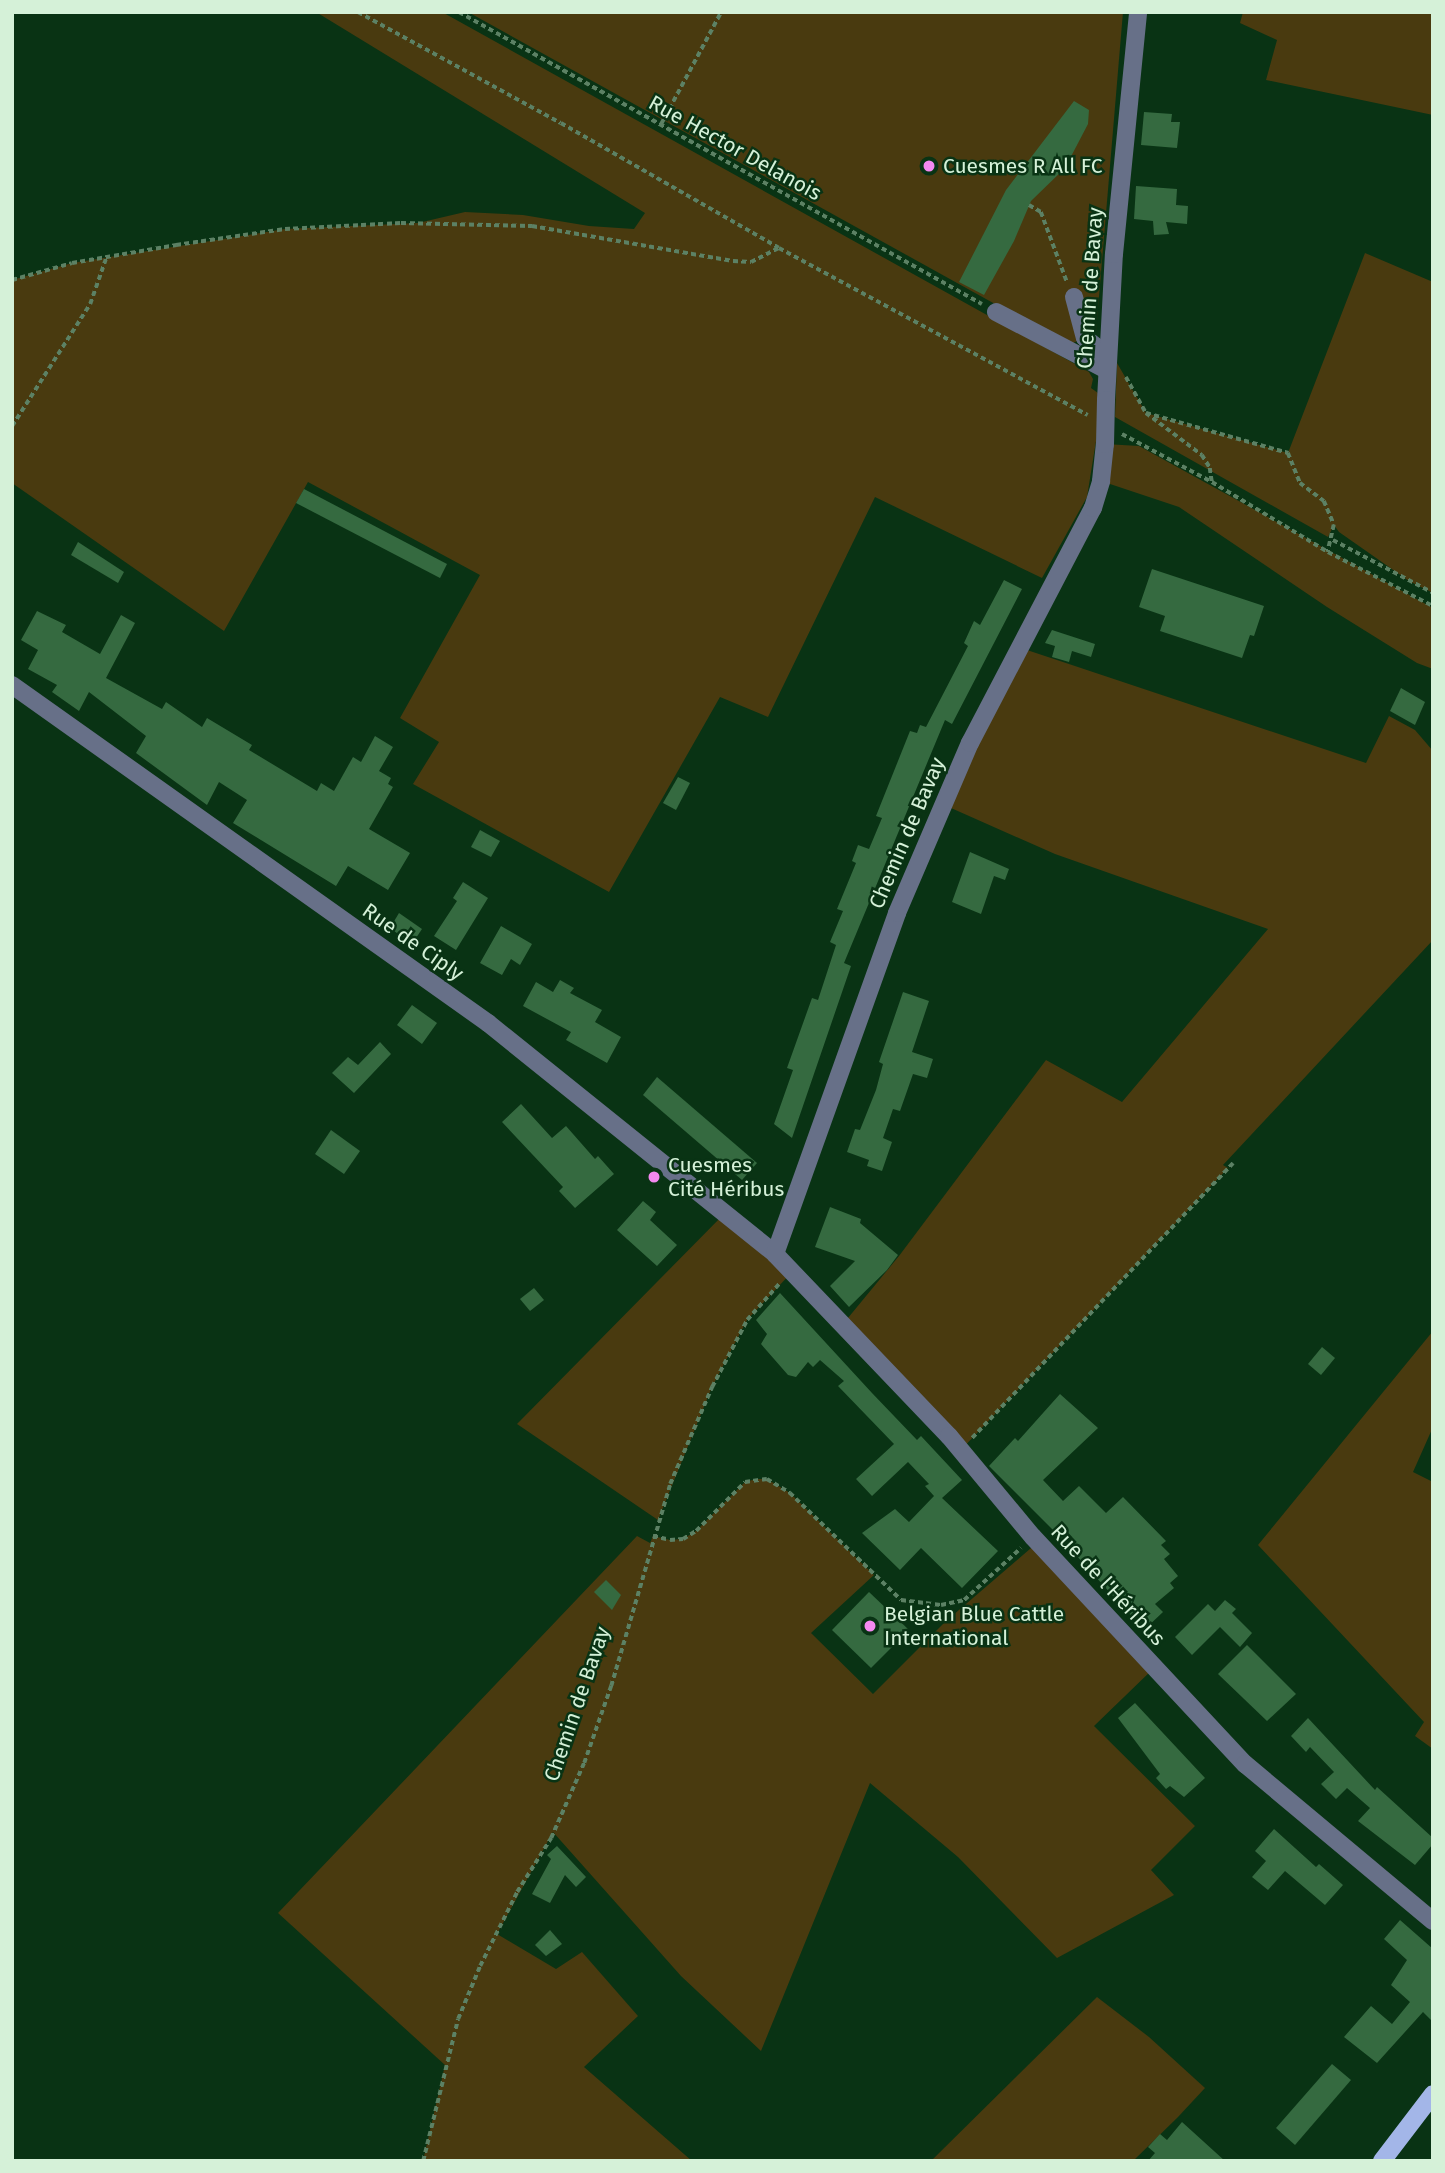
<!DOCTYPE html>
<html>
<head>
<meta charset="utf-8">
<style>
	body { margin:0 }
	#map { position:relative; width:1445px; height:2173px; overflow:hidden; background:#093314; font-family:"Fira Sans",sans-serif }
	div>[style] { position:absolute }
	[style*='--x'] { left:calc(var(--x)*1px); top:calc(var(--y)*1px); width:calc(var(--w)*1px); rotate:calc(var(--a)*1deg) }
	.green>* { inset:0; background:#493a0f }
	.building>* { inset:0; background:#356a40 }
	.path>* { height:3.5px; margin-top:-1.75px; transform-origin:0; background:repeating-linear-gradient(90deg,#5c8164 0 5px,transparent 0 8.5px) }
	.minor>* { height:18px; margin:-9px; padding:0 9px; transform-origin:9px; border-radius:9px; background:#677088 }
	.major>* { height:18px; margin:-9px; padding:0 9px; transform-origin:9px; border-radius:9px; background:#a3b6e8 }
	.minor-bridge>* { height:18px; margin:-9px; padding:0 9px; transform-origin:9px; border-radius:9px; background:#677088 }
	.dots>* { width:19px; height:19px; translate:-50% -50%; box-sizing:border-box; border:4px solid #093314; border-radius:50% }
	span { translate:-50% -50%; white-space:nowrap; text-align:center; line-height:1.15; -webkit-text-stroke:5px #093314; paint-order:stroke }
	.street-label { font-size:21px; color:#d5f1d8 }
	.poi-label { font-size:21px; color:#d5f1d8 }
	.left { translate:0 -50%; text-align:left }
	.frame { position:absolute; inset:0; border:14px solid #d5f1d8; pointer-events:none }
</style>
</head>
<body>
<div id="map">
	<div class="green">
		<i style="clip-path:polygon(316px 12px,442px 12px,1075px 364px,1089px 372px,1093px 379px,1091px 388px,1098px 393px,1097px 435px,1087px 497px,1042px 578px,875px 497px,768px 717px,720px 697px,609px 892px,413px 784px,439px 742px,400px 718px,480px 575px,308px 482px,224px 631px,12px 483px,12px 280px,72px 263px,285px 229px,418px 223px,465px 212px,523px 215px,589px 226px,634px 229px,645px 213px)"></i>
		<i style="clip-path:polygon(468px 12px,1123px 12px,1096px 332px,1069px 345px)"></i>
		<i style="clip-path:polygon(1243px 12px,1433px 12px,1433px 115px,1266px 80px,1277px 40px,1240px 23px)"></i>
		<i style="clip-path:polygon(1365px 253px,1433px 282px,1433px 593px,1409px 581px,1339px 532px,1334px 525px,1328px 537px,1115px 417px,1117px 363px,1146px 413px,1288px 453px)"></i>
		<i style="clip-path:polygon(1105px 444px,1139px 446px,1433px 608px,1433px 669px,1417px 663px,1327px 607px,1179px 507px,1101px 481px)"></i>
		<i style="clip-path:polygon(1018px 647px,1366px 763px,1389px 716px,1415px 730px,1433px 751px,1433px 940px,1223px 1165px,1228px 1168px,960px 1451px,843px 1324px,899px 1256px,1046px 1060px,1122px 1102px,1268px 929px,1055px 854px,942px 804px)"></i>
		<i style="clip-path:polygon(725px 1213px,792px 1272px,747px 1320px,712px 1387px,658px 1520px,517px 1424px)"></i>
		<i style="clip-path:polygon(1433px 1331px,1433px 1427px,1413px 1472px,1433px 1482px,1433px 1749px,1415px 1736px,1424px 1722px,1258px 1545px)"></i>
		<i style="clip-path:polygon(756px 1479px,767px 1479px,790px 1493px,874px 1575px,811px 1633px,873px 1694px,945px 1622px,1038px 1542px,1154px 1668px,1094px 1726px,1195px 1826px,1151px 1870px,1174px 1895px,1057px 1958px,958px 1857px,870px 1783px,761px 2051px,681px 1976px,553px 1832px,497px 1934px,556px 1969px,582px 1952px,638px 2016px,584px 2067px,692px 2161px,423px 2161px,445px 2065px,278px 1913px,637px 1536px,650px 1543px,653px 1536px,670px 1540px,683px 1539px,696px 1531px,745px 1482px)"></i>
		<i style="clip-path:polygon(1097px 1997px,1149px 2037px,1205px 2088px,1178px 2117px,1133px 2161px,931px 2161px)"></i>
	</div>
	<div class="building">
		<i style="clip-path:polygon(1074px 101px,1089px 110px,1088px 124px,1065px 168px,1031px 201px,1014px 241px,984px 295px,959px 282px,1006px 190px)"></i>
		<i style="clip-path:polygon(1144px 112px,1172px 114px,1171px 122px,1180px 122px,1177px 148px,1141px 145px)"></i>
		<i style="clip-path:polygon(1136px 186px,1177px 189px,1176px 205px,1188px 206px,1187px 224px,1166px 222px,1169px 234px,1154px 235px,1153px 221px,1134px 219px)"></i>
		<i style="clip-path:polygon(304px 489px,447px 564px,440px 578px,296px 503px)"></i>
		<i style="clip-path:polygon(78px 542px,124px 572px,118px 583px,71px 555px)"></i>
		<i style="clip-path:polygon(1152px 569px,1264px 606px,1254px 636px,1250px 635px,1242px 658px,1160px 631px,1165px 616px,1139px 607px)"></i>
		<i style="clip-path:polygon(1004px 580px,1022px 589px,952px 724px,945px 720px,844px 963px,851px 966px,792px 1138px,774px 1124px,793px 1070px,787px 1068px,812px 998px,818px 1000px,836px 945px,830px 942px,843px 911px,837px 909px,856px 863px,852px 861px,858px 845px,869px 849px,882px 818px,876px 816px,910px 731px,917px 733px,920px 725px,926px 727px,968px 646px,964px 643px,974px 621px,980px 625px)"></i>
		<i style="clip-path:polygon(37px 611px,66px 625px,62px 632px,100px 654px,121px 615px,135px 623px,106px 678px,162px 709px,166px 702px,202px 727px,207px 718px,252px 745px,249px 750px,317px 791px,321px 783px,334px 791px,353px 757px,361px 762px,375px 736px,393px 747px,379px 771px,391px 778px,388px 784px,393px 787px,369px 829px,410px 853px,388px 890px,348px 866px,336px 886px,233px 823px,247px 800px,219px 782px,207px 805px,136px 753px,146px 736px,89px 692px,79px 711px,52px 692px,57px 685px,28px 669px,38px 650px,21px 640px)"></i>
		<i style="clip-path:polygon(1052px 630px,1095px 644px,1091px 657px,1072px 651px,1069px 662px,1052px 657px,1055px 646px,1045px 643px)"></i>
		<i style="clip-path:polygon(1401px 688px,1425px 702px,1415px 725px,1390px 711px)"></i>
		<i style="clip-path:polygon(678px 777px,690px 783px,676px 810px,663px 803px)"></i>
		<i style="clip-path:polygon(480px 830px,500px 841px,491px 857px,471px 847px)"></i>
		<i style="clip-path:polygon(970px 852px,1009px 869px,1005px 880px,994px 876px,981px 914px,952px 902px)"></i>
		<i style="clip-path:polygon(463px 882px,488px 898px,456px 950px,434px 936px,457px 901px,453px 898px)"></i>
		<i style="clip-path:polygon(399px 913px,422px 929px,412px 944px,390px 928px)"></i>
		<i style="clip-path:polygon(501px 926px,532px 944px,520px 965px,511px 959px,502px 975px,480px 963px)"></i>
		<i style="clip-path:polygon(560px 980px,574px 988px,570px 993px,602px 1010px,595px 1022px,621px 1037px,607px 1063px,566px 1040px,571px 1032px,523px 1006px,536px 982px,553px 992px)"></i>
		<i style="clip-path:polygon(903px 992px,929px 1001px,912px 1052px,933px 1059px,927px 1078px,913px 1074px,900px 1111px,893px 1109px,883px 1138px,892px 1142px,882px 1171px,867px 1166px,869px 1160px,847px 1152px,855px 1129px,860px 1130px,876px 1090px,883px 1064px,879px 1062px)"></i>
		<i style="clip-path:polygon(412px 1005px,437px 1023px,422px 1044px,397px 1025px)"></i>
		<i style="clip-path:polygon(380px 1042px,391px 1054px,354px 1093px,332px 1073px,348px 1057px,358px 1065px)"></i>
		<i style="clip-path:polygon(657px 1077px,757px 1163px,742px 1180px,643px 1095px)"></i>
		<i style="clip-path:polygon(521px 1104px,552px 1138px,566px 1126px,595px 1159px,598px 1156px,614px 1174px,575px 1208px,559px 1191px,563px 1187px,502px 1122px)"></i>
		<i style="clip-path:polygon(331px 1130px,360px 1151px,344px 1174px,315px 1154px)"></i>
		<i style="clip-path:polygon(643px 1201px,656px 1212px,650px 1220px,677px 1245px,657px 1266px,617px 1230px)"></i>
		<i style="clip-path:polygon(830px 1207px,861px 1219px,860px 1223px,898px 1255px,887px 1270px,849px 1307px,830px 1286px,855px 1261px,815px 1247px)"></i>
		<i style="clip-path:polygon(534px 1288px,544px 1300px,530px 1311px,520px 1299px)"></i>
		<i style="clip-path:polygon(780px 1293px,872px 1393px,917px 1440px,921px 1436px,962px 1480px,942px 1498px,998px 1551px,962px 1588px,921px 1548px,900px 1570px,862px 1533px,895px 1509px,909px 1522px,934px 1496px,925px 1486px,929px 1484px,908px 1462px,872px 1496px,856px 1479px,894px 1444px,838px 1386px,844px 1381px,820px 1360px,813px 1367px,808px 1362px,796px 1377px,788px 1375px,761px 1344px,767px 1334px,756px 1320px)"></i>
		<i style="clip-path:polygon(1322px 1347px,1335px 1358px,1321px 1375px,1308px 1364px)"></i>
		<i style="clip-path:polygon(1060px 1394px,1098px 1428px,1043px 1480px,1063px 1501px,1079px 1486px,1106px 1513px,1123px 1497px,1166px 1541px,1161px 1545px,1170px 1554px,1164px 1559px,1178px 1576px,1170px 1583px,1174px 1588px,1155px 1604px,1163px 1612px,1144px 1630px,1055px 1532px,989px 1466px,1015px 1438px,1018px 1441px)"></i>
		<i style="clip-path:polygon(606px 1580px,621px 1595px,612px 1610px,594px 1592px)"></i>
		<i style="clip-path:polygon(869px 1592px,909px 1630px,871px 1668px,832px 1630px)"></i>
		<i style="clip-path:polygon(1225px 1600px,1236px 1609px,1232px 1613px,1252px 1633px,1240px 1647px,1220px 1627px,1192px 1655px,1175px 1637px,1208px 1604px,1215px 1611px)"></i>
		<i style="clip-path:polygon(1247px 1645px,1296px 1694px,1267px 1721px,1218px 1674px)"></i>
		<i style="clip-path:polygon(1135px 1703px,1205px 1778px,1184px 1797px,1170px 1786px,1166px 1789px,1156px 1778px,1160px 1774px,1118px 1718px)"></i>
		<i style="clip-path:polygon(1308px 1718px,1375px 1790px,1377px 1787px,1433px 1838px,1433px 1844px,1415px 1865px,1358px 1821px,1370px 1808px,1347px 1788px,1336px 1799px,1321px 1784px,1334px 1772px,1310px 1747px,1306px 1752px,1291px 1736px)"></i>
		<i style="clip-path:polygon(1274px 1829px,1316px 1867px,1319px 1864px,1343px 1885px,1325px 1905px,1285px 1871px,1268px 1890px,1252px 1877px,1266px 1861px,1255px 1851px)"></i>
		<i style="clip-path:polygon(557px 1846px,586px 1877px,576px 1887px,565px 1875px,550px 1903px,532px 1894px,551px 1859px,547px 1855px)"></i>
		<i style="clip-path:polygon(1400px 1920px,1433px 1949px,1433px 2022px,1423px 2012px,1377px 2063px,1344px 2037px,1371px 2006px,1392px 2024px,1410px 2002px,1391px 1985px,1407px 1960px,1384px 1939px)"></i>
		<i style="clip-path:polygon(550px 1930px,562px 1944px,546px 1956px,535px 1945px)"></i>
		<i style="clip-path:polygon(1332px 2064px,1351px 2080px,1295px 2145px,1276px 2128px)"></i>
		<i style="clip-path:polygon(1182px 2122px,1225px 2161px,1148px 2161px,1155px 2153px,1148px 2147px,1160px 2134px,1167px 2140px)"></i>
	</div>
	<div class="path">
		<i style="--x:358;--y:12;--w:231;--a:28.7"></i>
		<i style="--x:561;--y:123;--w:251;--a:29.8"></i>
		<i style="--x:779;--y:248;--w:351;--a:28.4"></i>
		<i style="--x:459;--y:12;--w:599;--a:29.18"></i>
		<i style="--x:661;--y:124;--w:127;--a:-61.8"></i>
		<i style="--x:1029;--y:205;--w:14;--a:30"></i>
		<i style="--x:1041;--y:212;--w:75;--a:69.6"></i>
		<i style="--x:12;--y:280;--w:62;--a:-15.8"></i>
		<i style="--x:72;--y:263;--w:106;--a:-9.8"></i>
		<i style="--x:176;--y:245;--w:110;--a:-8.4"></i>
		<i style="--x:285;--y:229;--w:116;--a:-3"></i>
		<i style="--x:401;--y:223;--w:131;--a:1.3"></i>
		<i style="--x:532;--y:226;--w:204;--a:9.9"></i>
		<i style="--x:733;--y:261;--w:18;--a:3"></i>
		<i style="--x:751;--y:262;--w:31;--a:-27"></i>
		<i style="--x:1126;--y:377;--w:41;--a:60.9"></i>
		<i style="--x:1146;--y:413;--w:70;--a:36.9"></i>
		<i style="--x:1202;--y:455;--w:15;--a:58"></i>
		<i style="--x:1210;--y:468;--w:14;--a:82"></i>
		<i style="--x:1146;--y:413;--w:148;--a:15.7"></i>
		<i style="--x:1288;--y:453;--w:32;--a:68"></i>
		<i style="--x:1300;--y:483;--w:30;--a:37"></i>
		<i style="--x:1324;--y:501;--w:26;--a:67"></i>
		<i style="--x:1334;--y:525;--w:28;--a:103"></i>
		<i style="--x:12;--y:426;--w:145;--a:-57.4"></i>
		<i style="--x:90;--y:304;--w:49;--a:-70.8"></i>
		<i style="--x:1122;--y:434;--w:102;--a:28.1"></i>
		<i style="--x:1212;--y:482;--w:135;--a:31.1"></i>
		<i style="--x:1328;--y:552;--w:118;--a:27.2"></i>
		<i style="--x:1333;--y:540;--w:113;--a:27.9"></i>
		<i style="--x:972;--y:1438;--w:379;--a:-46.5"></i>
		<i style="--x:653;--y:1536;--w:17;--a:13"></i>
		<i style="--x:670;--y:1540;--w:13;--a:-4"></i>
		<i style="--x:683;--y:1539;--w:15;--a:-32"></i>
		<i style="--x:696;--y:1531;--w:69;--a:-45"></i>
		<i style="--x:745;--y:1482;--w:22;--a:-8"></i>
		<i style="--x:767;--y:1479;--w:27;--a:31"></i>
		<i style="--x:790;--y:1493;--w:154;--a:43.9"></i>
		<i style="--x:901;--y:1600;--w:40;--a:7.1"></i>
		<i style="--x:941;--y:1605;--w:24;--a:-12"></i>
		<i style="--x:964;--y:1600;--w:77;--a:-42.4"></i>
		<i style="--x:423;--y:2161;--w:146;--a:-76.2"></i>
		<i style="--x:458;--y:2019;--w:57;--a:-67.5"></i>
		<i style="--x:480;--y:1966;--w:83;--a:-63.4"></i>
		<i style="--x:517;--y:1892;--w:64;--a:-57.8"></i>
		<i style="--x:551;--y:1838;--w:82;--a:-66.3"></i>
		<i style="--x:584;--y:1763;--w:82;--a:-70.7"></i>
		<i style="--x:611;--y:1686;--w:210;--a:-73.7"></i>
		<i style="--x:670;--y:1484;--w:106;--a:-66.6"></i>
		<i style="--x:712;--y:1387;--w:76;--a:-62.4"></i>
		<i style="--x:747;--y:1320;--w:48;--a:-48.4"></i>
	</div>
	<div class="minor">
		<i style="--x:1074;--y:297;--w:42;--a:75"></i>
		<i style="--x:1085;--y:338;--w:29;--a:38"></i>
		<i style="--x:996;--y:312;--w:125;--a:27.6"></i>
		<i style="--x:1106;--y:400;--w:146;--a:-86.9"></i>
		<i style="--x:1114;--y:254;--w:243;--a:-84.3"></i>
		<i style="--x:12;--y:685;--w:584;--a:35.38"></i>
		<i style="--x:488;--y:1023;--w:368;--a:38.8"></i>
		<i style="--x:775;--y:1254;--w:252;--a:46.3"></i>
		<i style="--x:949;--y:1436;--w:131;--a:50.3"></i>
		<i style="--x:1033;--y:1537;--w:311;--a:47"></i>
		<i style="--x:1245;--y:1764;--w:245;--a:39.9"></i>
		<i style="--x:775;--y:1254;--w:362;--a:-70.3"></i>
		<i style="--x:897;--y:913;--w:185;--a:-66.8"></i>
		<i style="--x:970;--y:743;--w:265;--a:-62.4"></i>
		<i style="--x:1093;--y:508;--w:28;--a:-73"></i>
		<i style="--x:1101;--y:481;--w:37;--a:-84"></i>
	</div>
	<div class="major">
		<i style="--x:1382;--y:2161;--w:84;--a:-52.7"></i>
	</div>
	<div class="minor-bridge">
		<i style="--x:1105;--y:444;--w:44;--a:-88.7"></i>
	</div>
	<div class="dots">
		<i style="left:929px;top:166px;background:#f489f0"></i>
		<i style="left:654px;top:1177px;background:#f489f0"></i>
		<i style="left:870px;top:1626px;background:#f489f0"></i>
	</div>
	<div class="street-label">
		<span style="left:735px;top:148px;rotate:29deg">Rue Hector Delanois</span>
		<span style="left:1090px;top:288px;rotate:-86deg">Chemin de Bavay</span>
		<span style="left:907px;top:833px;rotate:-67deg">Chemin de Bavay</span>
		<span style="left:413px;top:942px;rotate:35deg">Rue de Ciply</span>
		<span style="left:1108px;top:1585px;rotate:47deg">Rue de l'Héribus</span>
		<span style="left:577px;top:1704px;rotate:-71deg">Chemin de Bavay</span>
	</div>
	<div class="poi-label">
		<span class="left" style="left:943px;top:166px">Cuesmes R All FC</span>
		<span class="left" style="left:668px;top:1177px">Cuesmes<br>Cité Héribus</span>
		<span class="left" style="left:884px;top:1626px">Belgian Blue Cattle<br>International</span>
	</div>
	<div class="frame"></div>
</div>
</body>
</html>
